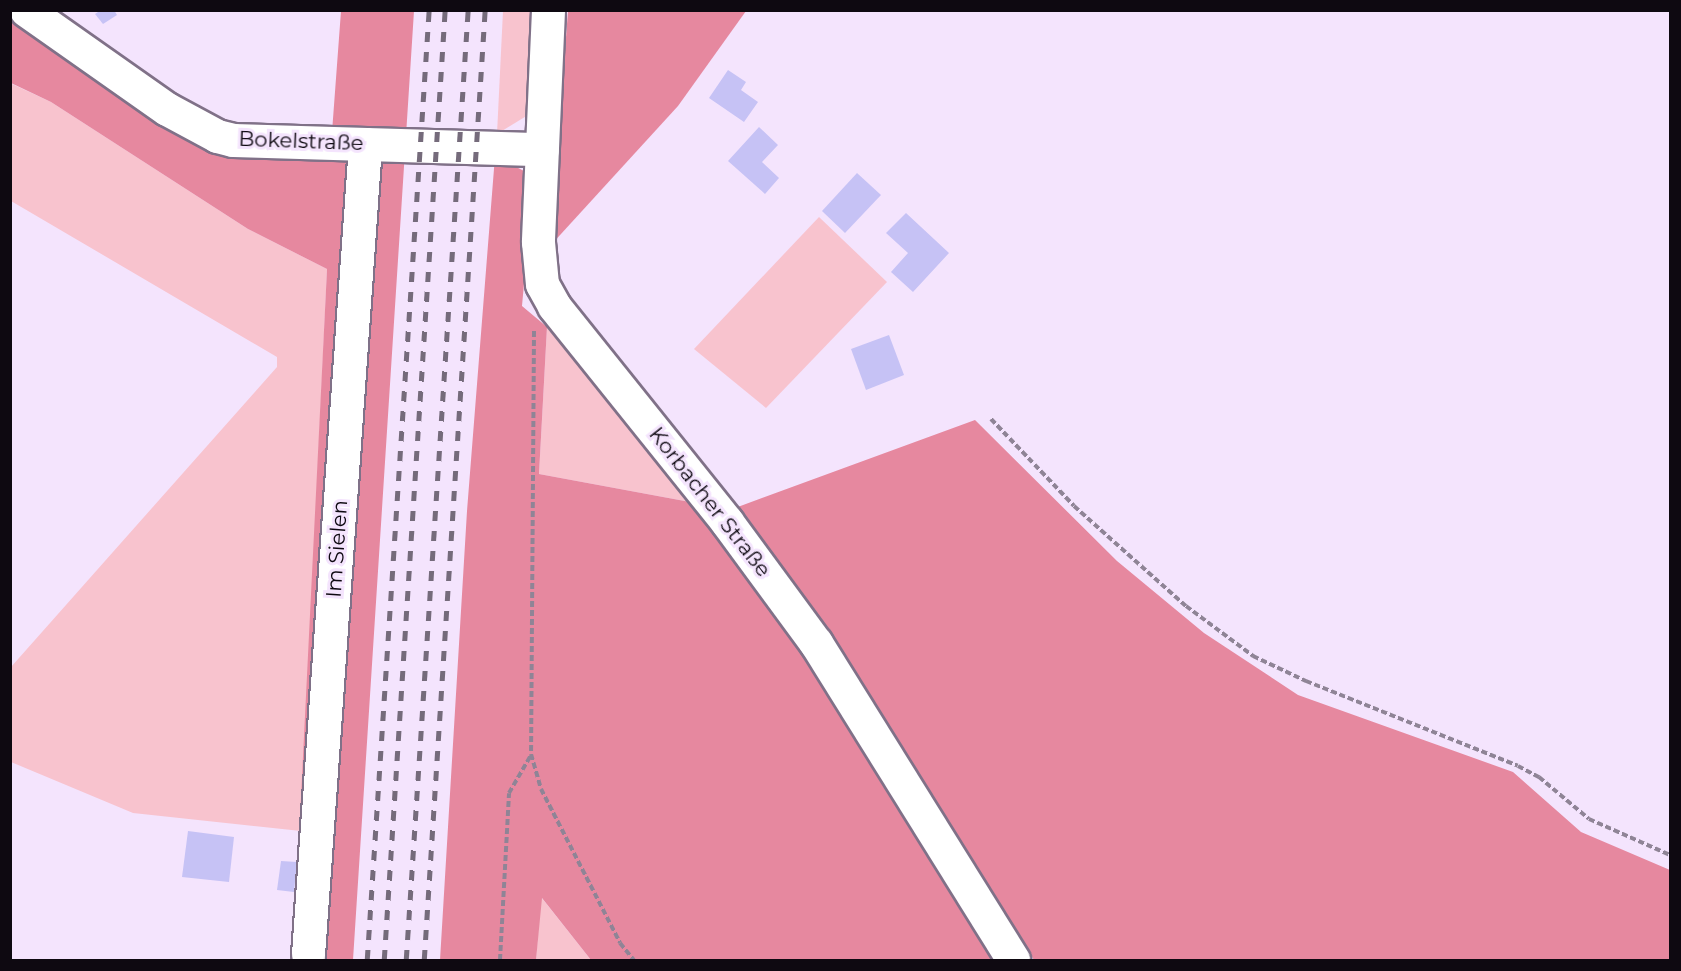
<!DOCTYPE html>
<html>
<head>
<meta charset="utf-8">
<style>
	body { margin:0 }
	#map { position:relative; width:1681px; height:971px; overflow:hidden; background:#f4e4fd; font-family:Montserrat,sans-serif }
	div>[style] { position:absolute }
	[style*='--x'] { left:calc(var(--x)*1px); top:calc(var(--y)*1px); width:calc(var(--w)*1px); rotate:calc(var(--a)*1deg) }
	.green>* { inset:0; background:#f8c3ce }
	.forest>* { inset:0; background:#e6889f }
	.building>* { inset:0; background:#c6c2f5 }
	.path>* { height:4px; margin-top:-2px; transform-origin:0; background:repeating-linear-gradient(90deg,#8f8496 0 6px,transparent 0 9px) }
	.roads { filter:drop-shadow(2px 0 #807188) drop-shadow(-2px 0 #807188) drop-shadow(0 2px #807188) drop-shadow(0 -2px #807188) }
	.minor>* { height:33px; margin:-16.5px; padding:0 16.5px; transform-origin:16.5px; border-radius:16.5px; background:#fff }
	.rail>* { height:4.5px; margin-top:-2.25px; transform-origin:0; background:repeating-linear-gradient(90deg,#756b7b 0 10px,transparent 0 20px) }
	span { translate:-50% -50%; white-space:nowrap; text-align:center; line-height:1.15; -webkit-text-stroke:6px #f4e4fd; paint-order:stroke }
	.street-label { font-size:21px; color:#0e0911 }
	.frame { position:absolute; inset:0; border:12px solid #0e0911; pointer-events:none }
</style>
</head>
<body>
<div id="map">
	<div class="green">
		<i style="clip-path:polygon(503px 11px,535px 11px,533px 112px,497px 134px)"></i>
		<i style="clip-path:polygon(10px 83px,51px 102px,248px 229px,327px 269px,301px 831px,133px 813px,11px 762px,11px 667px,277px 367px,277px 357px,11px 201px)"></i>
		<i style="clip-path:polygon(819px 217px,887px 282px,766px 408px,694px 349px)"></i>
		<i style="clip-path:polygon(547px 327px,690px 502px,539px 474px)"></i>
		<i style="clip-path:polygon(541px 897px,591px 960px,536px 960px)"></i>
	</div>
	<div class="forest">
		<i style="clip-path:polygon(341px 11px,414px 11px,353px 960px,293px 960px,327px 269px,248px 229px,51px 102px,11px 83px,10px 16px,161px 122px,330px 159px)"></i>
		<i style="clip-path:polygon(568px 11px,746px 11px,678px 106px,550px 246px)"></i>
		<i style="clip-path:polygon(495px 156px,524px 171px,532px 196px,522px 306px,547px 327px,539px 474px,690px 502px,797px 643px,994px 960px,591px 960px,542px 898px,536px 960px,440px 960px,467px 511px)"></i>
		<i style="clip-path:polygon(975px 420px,1117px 561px,1204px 633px,1298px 695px,1513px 772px,1581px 832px,1670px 870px,1670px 960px,1034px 960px,825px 626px,735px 508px)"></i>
	</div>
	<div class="building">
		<i style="clip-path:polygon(101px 10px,114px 10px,117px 15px,103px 24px,95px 14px)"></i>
		<i style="clip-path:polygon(728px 70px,746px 82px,741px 90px,758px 102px,744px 122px,709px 98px)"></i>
		<i style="clip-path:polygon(759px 127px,778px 145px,762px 162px,779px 178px,765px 194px,728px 161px)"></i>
		<i style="clip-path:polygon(857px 173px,881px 195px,845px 233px,822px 211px)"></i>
		<i style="clip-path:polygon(906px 213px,949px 253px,913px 292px,891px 272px,908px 253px,886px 233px)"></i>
		<i style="clip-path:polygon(889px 335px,904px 375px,866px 390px,851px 349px)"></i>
		<i style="clip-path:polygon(188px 831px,234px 837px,229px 882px,182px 877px)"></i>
		<i style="clip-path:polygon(281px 861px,297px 862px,294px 892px,277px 890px)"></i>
	</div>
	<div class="path">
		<i style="--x:534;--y:331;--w:423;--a:90.4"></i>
		<i style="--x:531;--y:754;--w:36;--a:74"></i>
		<i style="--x:541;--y:789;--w:173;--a:62.8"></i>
		<i style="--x:620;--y:943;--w:22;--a:51"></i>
		<i style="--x:991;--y:419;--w:120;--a:46.3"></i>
		<i style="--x:1074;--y:506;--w:150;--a:41.8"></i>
		<i style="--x:1186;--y:606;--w:84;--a:36.7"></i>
		<i style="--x:1253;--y:656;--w:59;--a:25.3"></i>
		<i style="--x:1306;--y:681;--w:228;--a:21.8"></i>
		<i style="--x:1518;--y:766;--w:24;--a:28"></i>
		<i style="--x:1539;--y:777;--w:65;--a:40"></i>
		<i style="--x:1589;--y:819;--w:89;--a:24"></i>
		<i style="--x:500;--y:960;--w:167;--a:-86.9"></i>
		<i style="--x:509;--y:793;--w:44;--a:-59.9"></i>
	</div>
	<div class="roads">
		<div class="minor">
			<i style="--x:26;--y:10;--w:172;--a:35.1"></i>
			<i style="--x:167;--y:109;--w:57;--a:28.4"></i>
			<i style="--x:217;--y:136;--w:16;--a:14"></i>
			<i style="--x:233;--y:140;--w:309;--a:1.7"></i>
			<i style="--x:548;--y:10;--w:232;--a:92.5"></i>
			<i style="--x:538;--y:242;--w:42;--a:84.6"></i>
			<i style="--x:542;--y:284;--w:25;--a:61"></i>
			<i style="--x:554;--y:306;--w:277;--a:51.3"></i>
			<i style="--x:727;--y:522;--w:150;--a:53.7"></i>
			<i style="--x:816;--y:643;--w:373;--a:58.1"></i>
			<i style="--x:308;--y:954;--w:812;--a:-85.97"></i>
		</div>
	</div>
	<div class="rail">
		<i style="--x:367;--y:960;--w:952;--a:-86.27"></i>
		<i style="--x:384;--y:960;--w:952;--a:-86.33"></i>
		<i style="--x:406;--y:960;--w:952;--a:-86.27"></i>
		<i style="--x:424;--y:960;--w:952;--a:-86.33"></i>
	</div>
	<div class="street-label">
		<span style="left:301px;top:141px;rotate:2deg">Bokelstraße</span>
		<span style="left:710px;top:502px;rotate:52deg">Korbacher Straße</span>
		<span style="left:337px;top:549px;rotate:-86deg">Im Sielen</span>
	</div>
	<div class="frame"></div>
</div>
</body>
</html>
